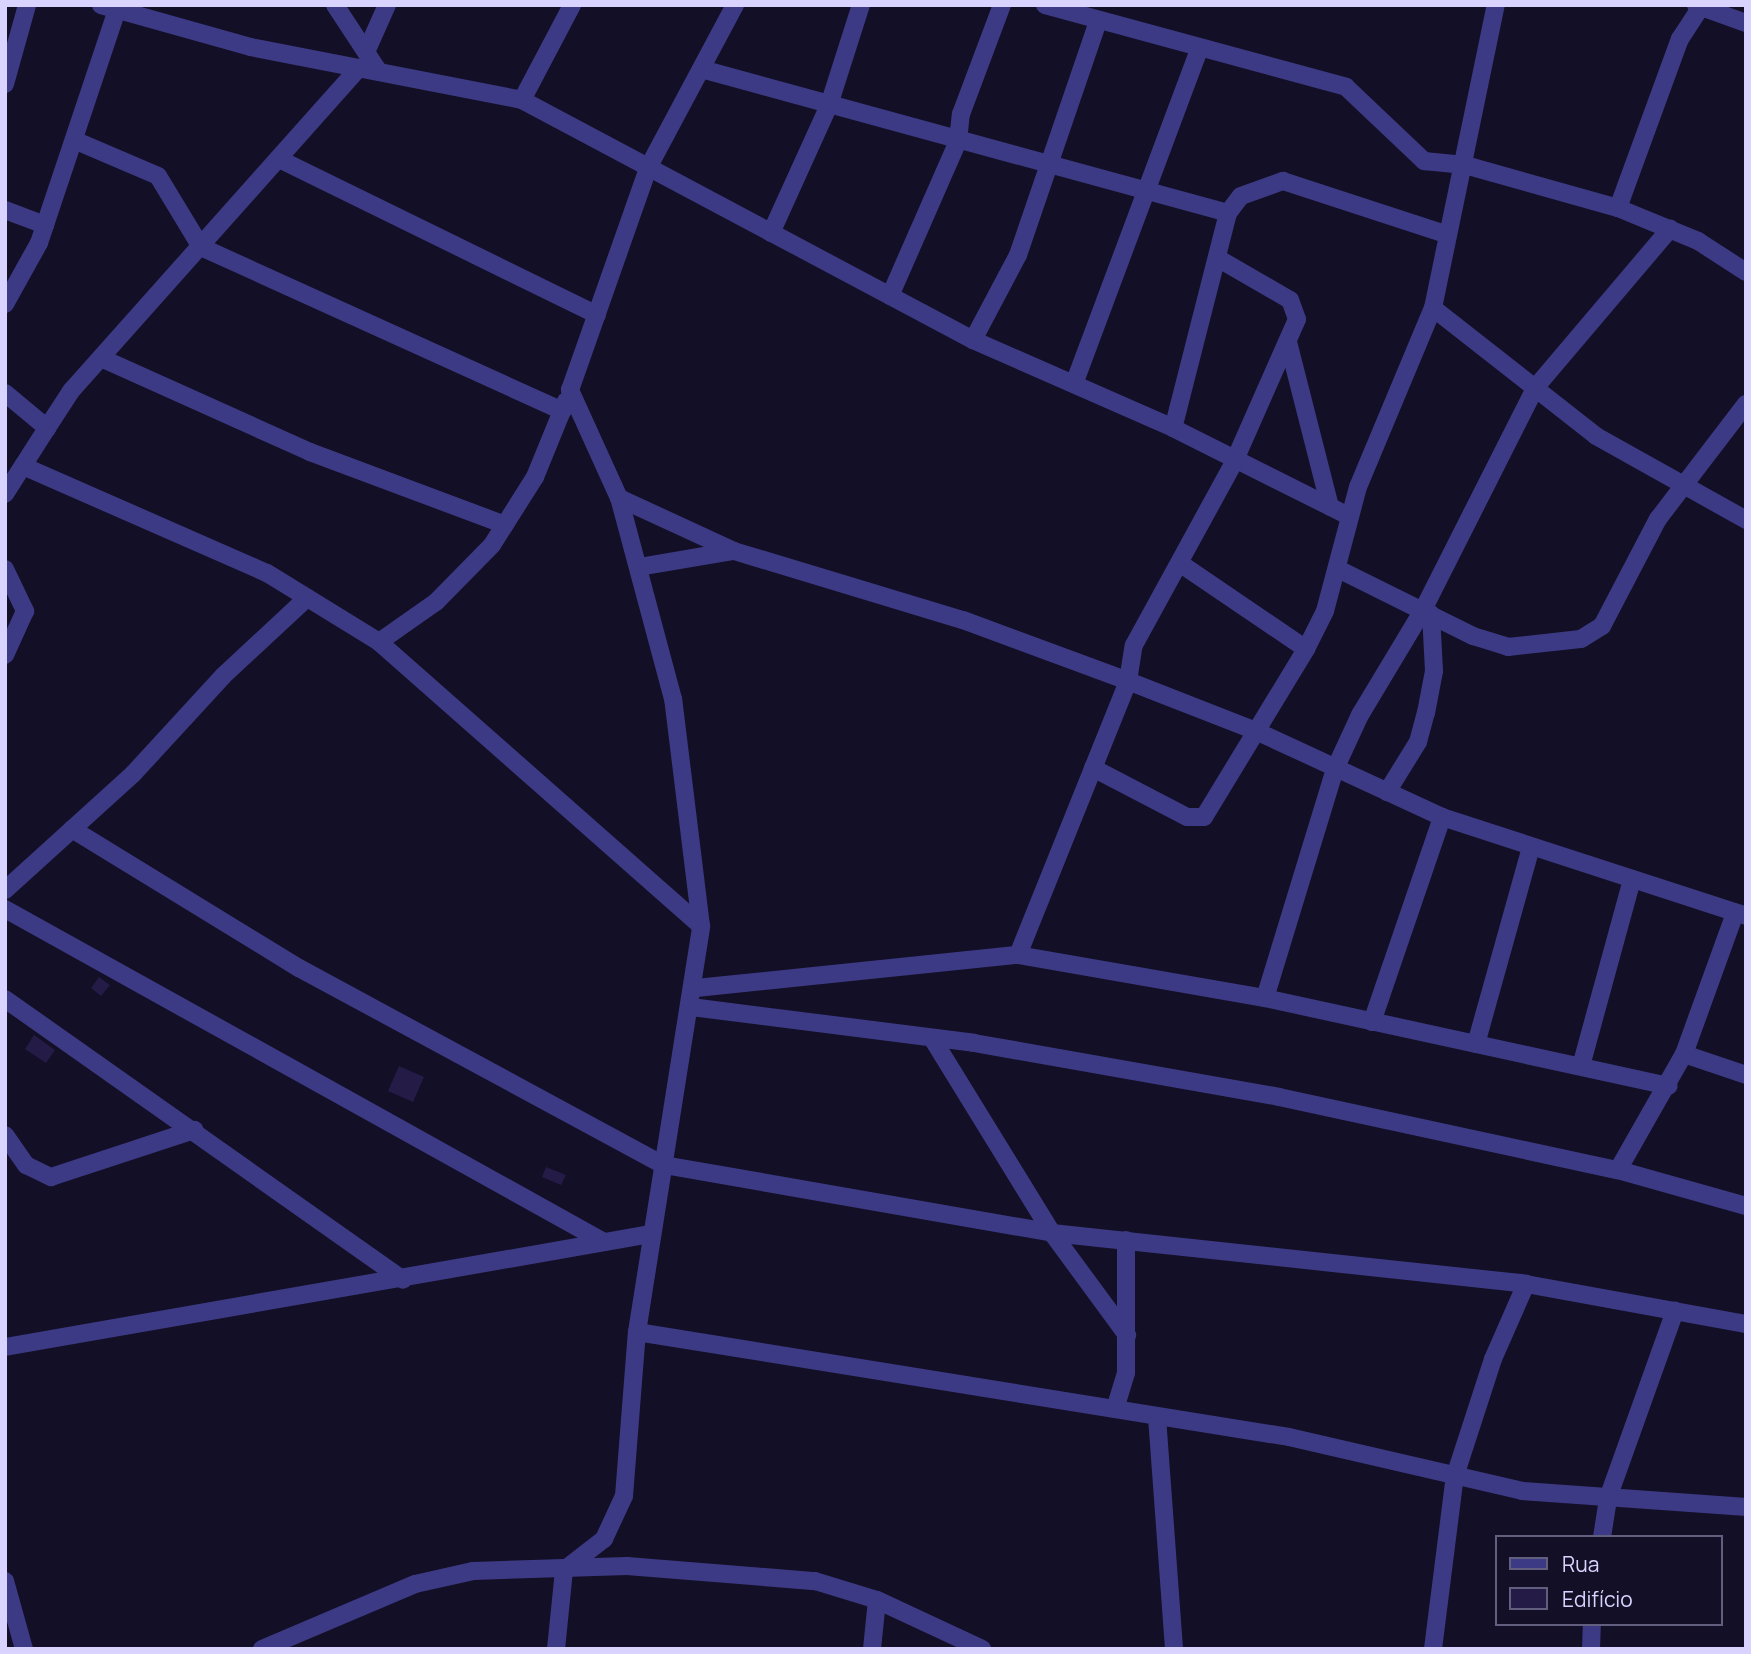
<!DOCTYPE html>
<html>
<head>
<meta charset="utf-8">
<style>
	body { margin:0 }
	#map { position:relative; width:1751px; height:1654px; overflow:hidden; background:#130f26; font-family:Manrope,sans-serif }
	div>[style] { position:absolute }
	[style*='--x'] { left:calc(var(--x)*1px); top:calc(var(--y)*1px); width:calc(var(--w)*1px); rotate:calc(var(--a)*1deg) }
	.building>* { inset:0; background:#241b47 }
	.minor>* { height:18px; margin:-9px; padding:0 9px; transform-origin:9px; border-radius:9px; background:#3d3a85 }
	span { translate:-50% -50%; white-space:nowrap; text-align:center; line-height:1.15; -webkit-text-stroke:6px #130f26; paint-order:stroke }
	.frame { position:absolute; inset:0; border:7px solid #d9d4ff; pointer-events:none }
	.legend { position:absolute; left:1495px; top:1535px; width:228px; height:91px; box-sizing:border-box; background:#130f26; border:2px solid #625e7d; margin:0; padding:9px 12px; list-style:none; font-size:21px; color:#d9d4ff }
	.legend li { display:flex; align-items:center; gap:14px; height:35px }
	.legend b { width:35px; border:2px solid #625e7d }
</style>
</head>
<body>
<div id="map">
	<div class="building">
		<i style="clip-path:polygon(99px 977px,110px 985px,101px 996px,91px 988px)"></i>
		<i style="clip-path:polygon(34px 1035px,55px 1050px,46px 1063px,25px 1049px)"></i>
		<i style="clip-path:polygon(399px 1066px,424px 1077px,413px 1102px,388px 1091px)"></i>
		<i style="clip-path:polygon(546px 1167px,566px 1175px,561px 1185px,542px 1177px)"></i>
	</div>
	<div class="minor">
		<i style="--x:101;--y:5;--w:155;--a:15.7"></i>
		<i style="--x:250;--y:47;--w:277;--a:11"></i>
		<i style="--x:522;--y:100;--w:511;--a:28.02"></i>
		<i style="--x:973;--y:340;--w:219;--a:23.7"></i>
		<i style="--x:1173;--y:428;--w:197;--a:26.6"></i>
		<i style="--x:335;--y:5;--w:80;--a:56.7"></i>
		<i style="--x:1045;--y:5;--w:312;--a:15.2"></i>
		<i style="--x:1346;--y:87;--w:108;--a:43.5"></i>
		<i style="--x:1424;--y:161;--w:41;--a:5.6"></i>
		<i style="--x:1465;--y:165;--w:159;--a:15.7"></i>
		<i style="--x:1618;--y:208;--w:87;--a:22.4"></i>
		<i style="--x:1698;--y:241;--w:57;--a:32.9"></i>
		<i style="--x:1696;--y:5;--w:53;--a:19.8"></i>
		<i style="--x:366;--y:52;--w:51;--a:-65.9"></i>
		<i style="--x:705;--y:70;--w:542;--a:15.29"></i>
		<i style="--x:1228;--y:213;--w:222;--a:104.3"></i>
		<i style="--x:5;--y:84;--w:82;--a:-74.4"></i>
		<i style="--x:522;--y:100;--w:107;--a:-62.2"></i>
		<i style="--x:74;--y:140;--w:91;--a:23.2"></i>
		<i style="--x:158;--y:176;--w:83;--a:58.8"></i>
		<i style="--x:201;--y:247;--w:397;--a:24.4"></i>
		<i style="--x:279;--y:159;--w:354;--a:26.1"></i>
		<i style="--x:1618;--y:208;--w:180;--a:-69.9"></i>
		<i style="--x:1680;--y:39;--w:38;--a:-57"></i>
		<i style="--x:5;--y:210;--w:43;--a:20.6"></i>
		<i style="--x:1228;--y:213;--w:21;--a:-53"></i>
		<i style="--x:1241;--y:196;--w:45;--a:-19.7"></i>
		<i style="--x:1283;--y:181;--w:170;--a:18.1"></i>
		<i style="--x:771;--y:233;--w:141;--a:-65.6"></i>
		<i style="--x:829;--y:105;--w:105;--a:-72.3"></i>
		<i style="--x:890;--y:296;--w:169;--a:-66.3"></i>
		<i style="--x:958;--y:141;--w:27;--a:-84"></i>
		<i style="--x:961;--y:114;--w:116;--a:-69.4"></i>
		<i style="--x:5;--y:304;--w:70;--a:-60.9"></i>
		<i style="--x:39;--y:243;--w:246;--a:-71.5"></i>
		<i style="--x:1433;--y:308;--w:207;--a:38.1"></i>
		<i style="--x:1596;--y:436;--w:172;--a:29.2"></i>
		<i style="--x:973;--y:340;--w:96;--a:-62.1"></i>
		<i style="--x:1018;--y:255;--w:247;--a:-71.1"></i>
		<i style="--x:1288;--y:342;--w:170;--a:75.7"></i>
		<i style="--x:101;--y:358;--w:229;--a:24.2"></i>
		<i style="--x:310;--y:452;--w:208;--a:20.5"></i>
		<i style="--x:1074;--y:384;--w:357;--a:-69.5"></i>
		<i style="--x:5;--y:393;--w:55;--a:39.8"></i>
		<i style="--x:47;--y:428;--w:44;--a:-57"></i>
		<i style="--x:71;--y:391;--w:433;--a:-48.3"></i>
		<i style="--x:23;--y:466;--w:266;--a:23.7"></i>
		<i style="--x:267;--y:573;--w:132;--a:31.6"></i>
		<i style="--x:379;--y:642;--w:429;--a:41.4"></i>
		<i style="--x:5;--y:494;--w:78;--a:-57.5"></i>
		<i style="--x:619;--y:498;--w:127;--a:24.7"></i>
		<i style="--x:734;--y:551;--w:239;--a:16.8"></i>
		<i style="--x:963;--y:620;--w:176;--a:20.3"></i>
		<i style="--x:1128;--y:681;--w:137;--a:21.3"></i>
		<i style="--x:1256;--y:731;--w:205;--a:24.8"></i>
		<i style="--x:1442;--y:817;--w:320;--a:18"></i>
		<i style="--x:1181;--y:564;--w:151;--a:34.2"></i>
		<i style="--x:639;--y:567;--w:96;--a:-9.6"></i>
		<i style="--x:5;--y:569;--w:47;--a:64.5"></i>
		<i style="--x:25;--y:611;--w:48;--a:114.4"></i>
		<i style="--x:1338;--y:569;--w:151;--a:26.4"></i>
		<i style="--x:1473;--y:636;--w:37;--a:17"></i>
		<i style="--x:1508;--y:647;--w:73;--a:-6.3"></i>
		<i style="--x:1581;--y:639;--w:25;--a:-32"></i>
		<i style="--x:1602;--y:626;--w:121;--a:-62.4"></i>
		<i style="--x:1658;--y:519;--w:145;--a:-52.6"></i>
		<i style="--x:379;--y:642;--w:70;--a:-35.1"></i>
		<i style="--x:436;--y:602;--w:80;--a:-45.5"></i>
		<i style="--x:492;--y:545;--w:80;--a:-57.7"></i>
		<i style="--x:535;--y:477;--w:82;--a:-67.8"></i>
		<i style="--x:1093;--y:768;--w:106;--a:27.5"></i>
		<i style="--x:1187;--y:817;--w:17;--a:0"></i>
		<i style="--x:1204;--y:817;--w:197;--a:-58.7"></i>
		<i style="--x:1306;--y:649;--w:42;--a:-63.4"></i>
		<i style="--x:1325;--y:611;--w:128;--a:-75.1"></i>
		<i style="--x:1358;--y:487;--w:194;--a:-67.3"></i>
		<i style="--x:1433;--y:308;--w:309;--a:-78.3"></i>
		<i style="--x:1387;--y:792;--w:59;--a:-58.2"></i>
		<i style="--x:1418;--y:742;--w:30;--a:-75"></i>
		<i style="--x:1426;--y:713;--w:43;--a:-79.2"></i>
		<i style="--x:1434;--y:671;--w:57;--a:-93"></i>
		<i style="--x:72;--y:829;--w:266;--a:31.5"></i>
		<i style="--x:299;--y:968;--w:415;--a:28.4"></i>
		<i style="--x:664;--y:1165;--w:394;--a:9.9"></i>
		<i style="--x:1052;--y:1233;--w:477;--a:6.1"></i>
		<i style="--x:1526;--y:1284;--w:224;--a:10.3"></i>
		<i style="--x:5;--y:890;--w:173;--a:-42.2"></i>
		<i style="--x:133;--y:774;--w:133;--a:-47.4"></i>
		<i style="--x:223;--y:676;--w:115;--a:-42.9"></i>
		<i style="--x:5;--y:909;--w:685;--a:29.07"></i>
		<i style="--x:1018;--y:955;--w:295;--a:-68.1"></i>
		<i style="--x:1128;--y:681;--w:36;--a:-81"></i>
		<i style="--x:1134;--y:645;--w:209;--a:-61.3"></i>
		<i style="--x:1234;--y:462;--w:156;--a:-66.2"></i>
		<i style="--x:1297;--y:319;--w:20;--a:-110"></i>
		<i style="--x:1290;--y:300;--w:82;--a:-150"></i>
		<i style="--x:696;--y:988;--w:324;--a:-5.9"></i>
		<i style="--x:1018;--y:955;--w:251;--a:9.9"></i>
		<i style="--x:1265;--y:998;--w:413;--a:12.3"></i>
		<i style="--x:1265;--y:998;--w:239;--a:-73"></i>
		<i style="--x:1335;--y:769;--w:60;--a:-65.2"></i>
		<i style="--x:1360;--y:715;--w:122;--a:-59"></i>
		<i style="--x:1423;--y:610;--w:249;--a:-63.2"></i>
		<i style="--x:1535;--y:388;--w:209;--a:-49.7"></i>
		<i style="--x:5;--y:999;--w:487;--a:35.2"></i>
		<i style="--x:691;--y:1007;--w:285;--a:7.2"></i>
		<i style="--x:974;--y:1043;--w:310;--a:10"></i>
		<i style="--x:1279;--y:1097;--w:347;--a:12.2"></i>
		<i style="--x:1618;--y:1170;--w:133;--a:15.7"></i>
		<i style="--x:1372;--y:1022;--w:217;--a:-71.1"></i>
		<i style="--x:932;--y:1038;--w:229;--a:58.4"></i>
		<i style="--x:1052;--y:1233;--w:127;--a:53.7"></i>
		<i style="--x:1476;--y:1044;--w:205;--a:-74.4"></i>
		<i style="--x:1684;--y:1054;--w:65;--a:18.7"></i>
		<i style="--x:1581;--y:1066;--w:194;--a:-74.7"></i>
		<i style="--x:5;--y:1135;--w:37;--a:55"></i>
		<i style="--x:26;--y:1165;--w:28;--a:26"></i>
		<i style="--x:51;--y:1177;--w:151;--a:-18.2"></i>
		<i style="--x:1618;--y:1170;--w:133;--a:-60.4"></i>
		<i style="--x:1684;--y:1054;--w:150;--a:-70.1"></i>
		<i style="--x:637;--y:1332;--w:660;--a:9.15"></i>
		<i style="--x:1289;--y:1437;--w:239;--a:13"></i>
		<i style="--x:1522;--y:1491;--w:225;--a:4.1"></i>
		<i style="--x:5;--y:1347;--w:656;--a:-9.92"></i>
		<i style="--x:1115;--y:1409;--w:38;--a:-73"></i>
		<i style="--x:1126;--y:1373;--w:133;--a:-90"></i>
		<i style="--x:1157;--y:1417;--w:233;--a:85.8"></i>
		<i style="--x:1602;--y:1537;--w:39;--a:-81"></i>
		<i style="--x:1608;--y:1498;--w:199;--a:-70.3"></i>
		<i style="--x:5;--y:1581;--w:71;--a:74.4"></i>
		<i style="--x:262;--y:1649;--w:166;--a:-23"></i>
		<i style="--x:415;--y:1584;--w:59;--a:-12.6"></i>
		<i style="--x:473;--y:1571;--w:154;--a:-1.9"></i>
		<i style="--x:627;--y:1566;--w:189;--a:4.6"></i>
		<i style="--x:815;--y:1581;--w:65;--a:17"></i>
		<i style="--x:877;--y:1600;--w:116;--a:25"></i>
		<i style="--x:556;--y:1649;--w:79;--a:-84.2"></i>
		<i style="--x:564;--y:1570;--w:51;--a:-37.8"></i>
		<i style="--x:604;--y:1539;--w:47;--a:-65.1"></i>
		<i style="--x:624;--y:1496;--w:165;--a:-85.5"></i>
		<i style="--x:637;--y:1332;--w:411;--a:-81"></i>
		<i style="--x:701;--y:926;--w:229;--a:-97"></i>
		<i style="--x:673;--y:699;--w:208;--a:-105"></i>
		<i style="--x:619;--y:498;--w:119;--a:-114.4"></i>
		<i style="--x:570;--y:390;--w:235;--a:-70.6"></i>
		<i style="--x:648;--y:168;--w:185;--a:-61.9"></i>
		<i style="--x:872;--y:1649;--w:49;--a:-84.2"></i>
		<i style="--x:1433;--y:1649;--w:174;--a:-82.8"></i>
		<i style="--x:1455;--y:1476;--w:123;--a:-72"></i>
		<i style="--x:1493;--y:1359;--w:82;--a:-66.3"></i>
		<i style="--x:1591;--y:1649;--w:25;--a:-88"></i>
	</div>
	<div class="frame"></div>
	<ul class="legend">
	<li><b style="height:9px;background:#3d3a85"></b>Rua</li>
	<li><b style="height:19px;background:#241b47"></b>Edifício</li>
	</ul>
</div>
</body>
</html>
